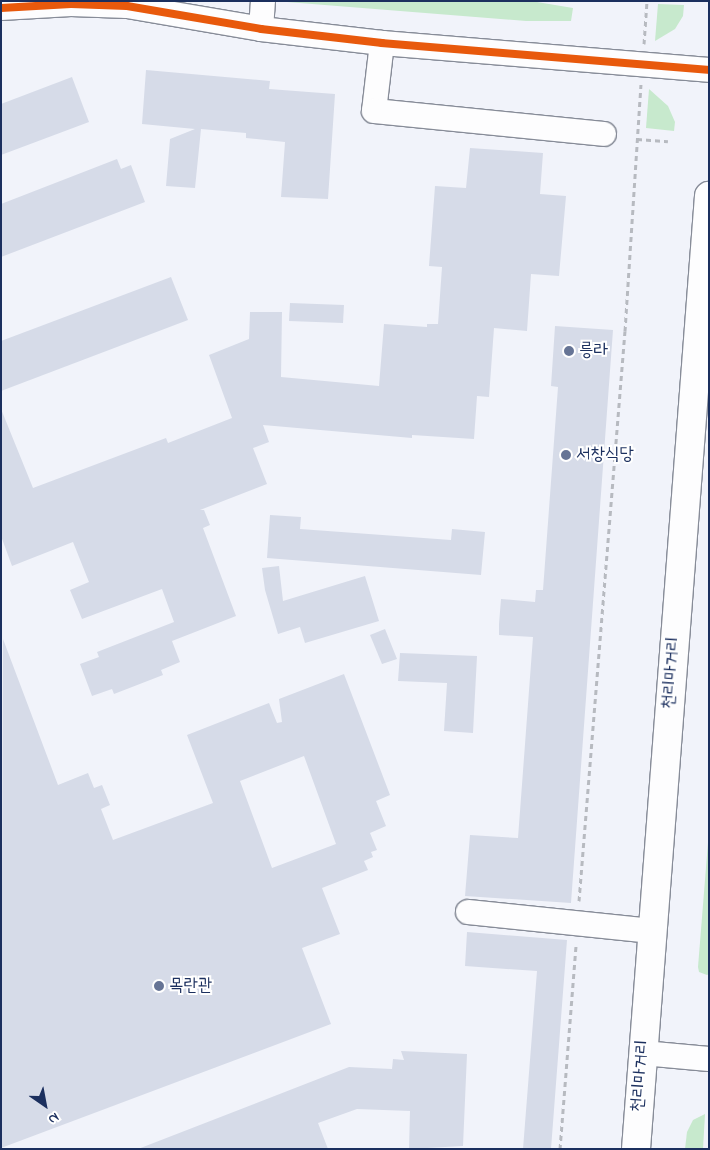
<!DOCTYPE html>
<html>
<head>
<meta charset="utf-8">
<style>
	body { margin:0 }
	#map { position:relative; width:710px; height:1150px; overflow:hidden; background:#f1f3fa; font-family:"Indie Flower","Poor Story",sans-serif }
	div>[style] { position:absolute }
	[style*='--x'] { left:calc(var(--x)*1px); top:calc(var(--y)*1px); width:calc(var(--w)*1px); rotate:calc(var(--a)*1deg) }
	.green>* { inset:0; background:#c7e9cd }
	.building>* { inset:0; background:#d6dbe8 }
	.path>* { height:3px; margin-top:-1.5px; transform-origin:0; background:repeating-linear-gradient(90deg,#b7bac0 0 5px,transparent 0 9px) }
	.roads { filter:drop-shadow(1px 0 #878c98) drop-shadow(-1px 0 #878c98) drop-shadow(0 1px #878c98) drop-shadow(0 -1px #878c98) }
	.minor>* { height:24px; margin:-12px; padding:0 12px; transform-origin:12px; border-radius:12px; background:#fdfdfe }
	.major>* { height:28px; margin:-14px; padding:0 14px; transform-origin:14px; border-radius:14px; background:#fdfdfe }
	.cycleway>* { height:8px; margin:-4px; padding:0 4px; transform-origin:4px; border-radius:4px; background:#e8590c }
	.dots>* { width:14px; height:14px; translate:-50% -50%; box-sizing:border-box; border:2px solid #fff; border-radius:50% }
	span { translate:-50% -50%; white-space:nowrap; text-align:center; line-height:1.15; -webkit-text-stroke:4px #fff; paint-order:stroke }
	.poi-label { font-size:18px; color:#1b2f5e }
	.left { translate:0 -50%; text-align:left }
	.street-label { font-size:18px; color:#1b2f5e }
	.frame { position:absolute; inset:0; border:2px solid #1b2f5e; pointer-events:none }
	.north { position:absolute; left:20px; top:1080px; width:50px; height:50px; -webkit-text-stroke:4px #fff; paint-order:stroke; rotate:147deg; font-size:14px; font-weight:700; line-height:20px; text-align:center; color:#1b2f5e }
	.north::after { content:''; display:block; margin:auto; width:18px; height:22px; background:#1b2f5e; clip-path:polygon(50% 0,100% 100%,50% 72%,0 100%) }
</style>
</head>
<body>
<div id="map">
	<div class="green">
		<i style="clip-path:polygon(531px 1px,573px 8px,571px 21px,526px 21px,287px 2px)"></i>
		<i style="clip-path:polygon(658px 4px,684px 5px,683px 16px,675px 29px,655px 41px)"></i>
		<i style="clip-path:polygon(649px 89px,668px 106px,675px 122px,674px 131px,646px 128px)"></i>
		<i style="clip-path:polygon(709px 830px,709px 974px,707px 975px,699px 972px,698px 967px)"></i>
		<i style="clip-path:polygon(705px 1114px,703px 1149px,685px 1149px,687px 1132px,693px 1120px)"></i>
	</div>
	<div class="building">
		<i style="clip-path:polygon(146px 70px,270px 81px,269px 89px,335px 94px,328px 199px,281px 197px,285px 142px,246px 138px,246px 133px,201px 129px,195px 188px,166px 186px,170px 139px,195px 129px,142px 124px)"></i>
		<i style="clip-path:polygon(72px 77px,89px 122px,1px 155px,1px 104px)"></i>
		<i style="clip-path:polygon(470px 148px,543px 153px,540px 194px,566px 196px,559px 276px,531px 274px,527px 331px,494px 328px,489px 397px,477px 396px,474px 439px,412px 435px,412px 438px,263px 425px,269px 442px,253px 448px,267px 484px,200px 510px,204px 510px,210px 525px,203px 528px,236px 616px,172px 641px,180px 662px,161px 670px,163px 675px,114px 694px,112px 689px,92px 696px,80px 664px,99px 657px,97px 652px,174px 622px,162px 589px,82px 619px,70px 590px,89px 582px,73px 542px,12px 566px,1px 536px,1px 409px,33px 488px,166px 438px,168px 443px,232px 418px,209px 355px,249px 339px,250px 312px,282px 312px,281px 377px,379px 386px,384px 324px,427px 327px,427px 324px,438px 324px,442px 267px,429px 266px,435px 186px,466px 188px)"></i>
		<i style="clip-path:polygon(117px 159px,121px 169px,131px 165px,145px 202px,1px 257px,1px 204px)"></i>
		<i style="clip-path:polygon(171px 277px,188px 320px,1px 391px,1px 341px)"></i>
		<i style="clip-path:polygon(290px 303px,344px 305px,343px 323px,289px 321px)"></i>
		<i style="clip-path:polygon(555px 326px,613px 330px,571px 903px,465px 896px,470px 835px,518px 838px,533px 637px,499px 635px,499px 624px,501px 599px,535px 602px,536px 590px,543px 590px,558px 387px,551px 386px)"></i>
		<i style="clip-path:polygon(270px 515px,301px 517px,300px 529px,451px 540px,452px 529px,485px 532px,481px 575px,267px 558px)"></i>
		<i style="clip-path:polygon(279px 566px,283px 601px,365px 576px,379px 621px,305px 643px,300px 627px,278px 634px,265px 590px,262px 568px)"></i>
		<i style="clip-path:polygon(385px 629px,397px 659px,382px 664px,370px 635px)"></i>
		<i style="clip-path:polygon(evenodd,3px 639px,58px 785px,88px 773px,94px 788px,102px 785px,110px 805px,101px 809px,113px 840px,213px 803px,187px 735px,269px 703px,277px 723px,282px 722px,279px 699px,344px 674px,390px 795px,376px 801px,386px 826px,370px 833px,377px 850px,371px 852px,373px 857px,364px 861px,368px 870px,322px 888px,340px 934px,302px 948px,331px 1024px,1px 1148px,3px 639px,304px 756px,336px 844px,272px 868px,240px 781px,304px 756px)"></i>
		<i style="clip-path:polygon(400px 653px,477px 656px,473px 733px,444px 731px,447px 683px,398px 681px)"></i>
		<i style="clip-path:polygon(467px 932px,567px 940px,551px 1149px,523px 1149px,537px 971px,465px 966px)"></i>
		<i style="clip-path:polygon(401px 1051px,467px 1054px,463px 1146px,409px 1149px,410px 1111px,357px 1109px,318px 1123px,328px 1149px,138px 1149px,349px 1067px,392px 1069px,393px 1059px,404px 1060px)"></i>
	</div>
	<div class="path">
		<i style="--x:644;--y:44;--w:43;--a:-86"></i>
		<i style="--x:637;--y:139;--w:31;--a:4"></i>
		<i style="--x:579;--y:901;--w:572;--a:-85.39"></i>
		<i style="--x:625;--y:331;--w:247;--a:-86.3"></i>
		<i style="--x:560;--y:1149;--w:205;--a:-85.5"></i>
	</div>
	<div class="roads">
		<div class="minor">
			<i style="--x:1;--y:8;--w:70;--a:-3.3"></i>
			<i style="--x:71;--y:4;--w:56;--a:2"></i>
			<i style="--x:127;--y:6;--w:136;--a:9.7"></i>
			<i style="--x:261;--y:29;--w:122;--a:6.6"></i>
			<i style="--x:382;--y:43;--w:328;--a:4.7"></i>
			<i style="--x:261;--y:29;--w:28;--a:-86"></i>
			<i style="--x:382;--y:43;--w:68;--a:96.7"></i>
			<i style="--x:374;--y:111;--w:231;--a:5.7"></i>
			<i style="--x:468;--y:912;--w:185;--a:5.9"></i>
			<i style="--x:643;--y:1053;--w:66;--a:5.2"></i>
		</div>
		<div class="major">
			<i style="--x:636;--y:1149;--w:956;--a:-85.62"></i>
		</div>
	</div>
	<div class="cycleway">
		<i style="--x:1;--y:8;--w:70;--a:-3.3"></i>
		<i style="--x:71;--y:4;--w:56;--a:2"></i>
		<i style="--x:127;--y:6;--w:136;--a:9.7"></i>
		<i style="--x:261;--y:29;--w:122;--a:6.6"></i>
		<i style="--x:382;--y:43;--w:328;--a:4.7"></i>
	</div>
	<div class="dots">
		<i style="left:569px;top:351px;background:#667495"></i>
		<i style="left:566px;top:455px;background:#667495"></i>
		<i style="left:159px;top:986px;background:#667495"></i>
	</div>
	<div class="poi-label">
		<span class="left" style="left:579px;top:351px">릉라</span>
		<span class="left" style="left:576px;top:455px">서창식당</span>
		<span class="left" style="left:169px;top:986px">목란관</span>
	</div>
	<div class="street-label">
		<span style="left:672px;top:673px;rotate:-86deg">천리마거리</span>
		<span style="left:641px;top:1076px;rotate:-86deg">천리마거리</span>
	</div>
	<div class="frame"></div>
	<div class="north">N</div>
</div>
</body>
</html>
